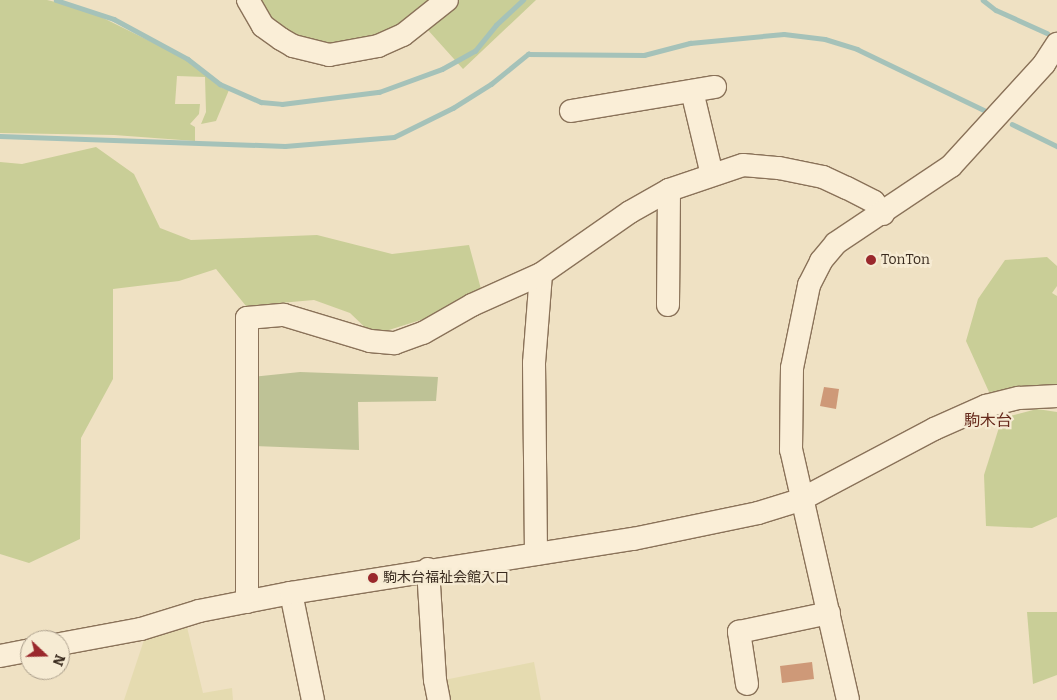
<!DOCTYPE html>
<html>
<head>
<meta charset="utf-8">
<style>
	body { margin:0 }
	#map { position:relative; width:1057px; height:700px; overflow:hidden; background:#efe1c3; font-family:Bitter,"Noto Sans JP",serif }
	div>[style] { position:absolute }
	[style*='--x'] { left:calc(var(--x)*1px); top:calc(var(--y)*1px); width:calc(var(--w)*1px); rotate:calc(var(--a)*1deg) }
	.farmland>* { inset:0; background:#e5dbb0 }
	.green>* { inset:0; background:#c9ce97 }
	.cemetery>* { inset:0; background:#bec296 }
	.stream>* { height:4.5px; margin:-2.25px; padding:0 2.25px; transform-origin:2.25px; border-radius:2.25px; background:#a5c2b9 }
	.building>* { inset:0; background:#ce9978 }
	.roads { filter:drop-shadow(1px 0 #8a7259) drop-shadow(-1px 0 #8a7259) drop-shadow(0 1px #8a7259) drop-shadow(0 -1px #8a7259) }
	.minor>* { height:22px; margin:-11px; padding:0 11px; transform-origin:11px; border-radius:11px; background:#faeed7 }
	.dots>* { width:14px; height:14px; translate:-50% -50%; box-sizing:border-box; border:2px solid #f6ebd3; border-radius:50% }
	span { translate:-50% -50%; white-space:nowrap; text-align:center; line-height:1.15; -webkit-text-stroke:4.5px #f6ebd3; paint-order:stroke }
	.poi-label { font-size:14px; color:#392a1e }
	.left { translate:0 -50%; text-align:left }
	.quarter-label { font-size:16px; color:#672a1c }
	.north { position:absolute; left:20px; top:630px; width:50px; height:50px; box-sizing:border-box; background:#f6ebd3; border:1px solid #aa9e8b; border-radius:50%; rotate:111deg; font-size:14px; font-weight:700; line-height:20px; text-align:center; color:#392a1e }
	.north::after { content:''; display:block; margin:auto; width:18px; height:22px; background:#9a282c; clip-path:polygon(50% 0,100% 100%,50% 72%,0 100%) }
</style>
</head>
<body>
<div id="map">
	<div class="farmland">
		<i style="clip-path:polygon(187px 627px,203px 693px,232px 688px,233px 700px,124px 700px,146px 634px)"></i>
		<i style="clip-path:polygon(534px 662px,541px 700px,448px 700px,444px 680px)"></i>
	</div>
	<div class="green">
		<i style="clip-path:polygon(0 0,47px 0,85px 9px,184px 58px,220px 87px,229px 90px,216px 121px,201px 124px,206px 112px,205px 77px,177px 76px,175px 104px,200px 104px,199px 114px,190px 124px,195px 127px,195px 141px,114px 135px,0 133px)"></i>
		<i style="clip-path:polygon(252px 0,536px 0,463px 69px,427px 29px,290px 50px)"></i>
		<i style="clip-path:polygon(96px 147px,134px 174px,160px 228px,191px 240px,317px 235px,392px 254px,469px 245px,484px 300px,373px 335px,350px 313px,314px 300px,246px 306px,216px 269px,179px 281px,113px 289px,113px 379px,81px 438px,80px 539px,29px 563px,0 554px,0 162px,22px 164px)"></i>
		<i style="clip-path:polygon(1047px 257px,1057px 266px,1057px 286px,1052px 293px,1057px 296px,1057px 388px,989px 392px,966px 341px,978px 299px,1005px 260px)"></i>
		<i style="clip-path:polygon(1037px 409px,1057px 412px,1057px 517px,1032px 528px,986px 526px,984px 475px,1002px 418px)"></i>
		<i style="clip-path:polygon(1027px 612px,1057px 612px,1057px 675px,1033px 684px)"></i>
	</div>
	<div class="cemetery">
		<i style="clip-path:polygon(300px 372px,438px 377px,436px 401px,358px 402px,359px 450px,251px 446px,252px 377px)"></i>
	</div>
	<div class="stream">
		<i style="--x:56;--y:0;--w:61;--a:18.1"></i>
		<i style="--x:114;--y:19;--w:84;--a:28.4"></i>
		<i style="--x:188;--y:59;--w:41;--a:38"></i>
		<i style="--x:220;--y:84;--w:45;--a:23.7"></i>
		<i style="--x:261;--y:102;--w:21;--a:5"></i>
		<i style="--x:282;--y:104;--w:98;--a:-7.1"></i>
		<i style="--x:379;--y:92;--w:67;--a:-20.1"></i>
		<i style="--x:442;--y:69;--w:38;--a:-29"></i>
		<i style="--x:475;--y:51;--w:33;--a:-51"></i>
		<i style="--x:496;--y:25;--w:37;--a:-43"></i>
		<i style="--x:983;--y:0;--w:16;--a:38"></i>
		<i style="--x:996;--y:10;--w:56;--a:24.3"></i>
		<i style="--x:1012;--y:124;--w:50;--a:26.1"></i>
		<i style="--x:0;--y:136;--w:285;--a:2"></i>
		<i style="--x:285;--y:146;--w:109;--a:-4.7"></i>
		<i style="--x:394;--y:137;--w:66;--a:-26.2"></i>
		<i style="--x:453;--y:108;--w:45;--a:-32.3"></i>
		<i style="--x:491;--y:84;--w:48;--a:-39"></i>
		<i style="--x:528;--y:54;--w:116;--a:0.5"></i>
		<i style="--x:644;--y:55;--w:48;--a:-14.6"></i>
		<i style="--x:690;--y:43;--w:94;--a:-5.5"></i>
		<i style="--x:784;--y:34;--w:41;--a:7"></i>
		<i style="--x:825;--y:39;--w:34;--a:17"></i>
		<i style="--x:857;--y:49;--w:145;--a:25.7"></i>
	</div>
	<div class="building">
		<i style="clip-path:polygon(824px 387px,839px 389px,836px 409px,820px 406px)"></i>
		<i style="clip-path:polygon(812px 662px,814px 679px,782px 683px,780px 666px)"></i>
	</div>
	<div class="roads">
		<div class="minor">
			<i style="--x:248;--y:0;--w:30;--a:60"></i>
			<i style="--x:263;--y:26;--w:22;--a:36"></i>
			<i style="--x:281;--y:39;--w:14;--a:30"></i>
			<i style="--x:293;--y:46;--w:37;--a:14"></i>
			<i style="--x:329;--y:55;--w:50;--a:-10.4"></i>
			<i style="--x:378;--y:46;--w:27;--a:-24"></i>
			<i style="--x:403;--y:35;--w:56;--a:-38.5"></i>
			<i style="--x:692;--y:91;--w:86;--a:76.6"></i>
			<i style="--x:571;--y:111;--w:146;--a:-9.5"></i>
			<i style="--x:668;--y:305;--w:115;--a:-89.5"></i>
			<i style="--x:669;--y:190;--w:78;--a:-18.7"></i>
			<i style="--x:743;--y:165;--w:36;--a:5"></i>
			<i style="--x:779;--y:168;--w:45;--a:11.6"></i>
			<i style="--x:823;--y:177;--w:26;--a:25"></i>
			<i style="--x:847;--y:188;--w:30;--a:27"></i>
			<i style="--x:874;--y:202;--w:15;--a:53"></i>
			<i style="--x:536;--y:554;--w:191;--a:-90.6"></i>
			<i style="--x:534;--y:363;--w:89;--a:-85.5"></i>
			<i style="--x:541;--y:274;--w:108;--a:-34.9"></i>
			<i style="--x:630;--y:212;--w:45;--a:-29.4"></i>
			<i style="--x:428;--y:569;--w:111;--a:86.4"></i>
			<i style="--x:435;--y:680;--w:20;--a:79"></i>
			<i style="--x:291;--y:593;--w:109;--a:78.4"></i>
			<i style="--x:247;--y:602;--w:284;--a:-90"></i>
			<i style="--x:247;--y:318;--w:37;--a:-5"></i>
			<i style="--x:284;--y:315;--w:90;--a:16.8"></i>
			<i style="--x:370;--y:341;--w:25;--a:5"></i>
			<i style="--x:395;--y:343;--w:30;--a:-20"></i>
			<i style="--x:423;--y:333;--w:56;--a:-29.7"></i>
			<i style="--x:472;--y:305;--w:76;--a:-24.2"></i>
			<i style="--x:60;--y:644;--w:82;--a:-10.5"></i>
			<i style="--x:141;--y:629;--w:61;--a:-17.2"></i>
			<i style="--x:199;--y:611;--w:94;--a:-11.1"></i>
			<i style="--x:291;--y:593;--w:346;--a:-9"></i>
			<i style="--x:633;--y:539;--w:128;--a:-11.7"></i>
			<i style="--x:758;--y:513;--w:44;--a:-17.2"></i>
			<i style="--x:800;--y:500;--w:152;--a:-27.9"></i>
			<i style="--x:934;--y:429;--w:57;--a:-23.9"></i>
			<i style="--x:986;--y:406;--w:34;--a:-14"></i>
			<i style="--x:1019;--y:398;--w:38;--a:-3"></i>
			<i style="--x:0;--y:656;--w:31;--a:-11"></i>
			<i style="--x:747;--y:684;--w:53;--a:-98.7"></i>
			<i style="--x:739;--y:632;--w:92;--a:-11.9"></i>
			<i style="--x:848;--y:700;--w:256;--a:-102.8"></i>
			<i style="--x:791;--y:450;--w:82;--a:-89.3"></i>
			<i style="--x:792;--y:368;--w:85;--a:-78.4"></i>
			<i style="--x:809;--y:285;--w:27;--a:-63"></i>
			<i style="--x:821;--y:261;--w:23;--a:-50"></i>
			<i style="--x:836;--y:243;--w:138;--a:-33.8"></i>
			<i style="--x:951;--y:166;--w:138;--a:-47.6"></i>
			<i style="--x:1044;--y:64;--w:24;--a:-57"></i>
		</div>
	</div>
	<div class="dots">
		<i style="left:871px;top:260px;background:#9a282c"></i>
		<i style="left:373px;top:578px;background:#9a282c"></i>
	</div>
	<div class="poi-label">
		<span class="left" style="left:881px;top:260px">TonTon</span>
		<span class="left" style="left:383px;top:578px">駒木台福祉会館入口</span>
	</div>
	<div class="quarter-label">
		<span style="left:988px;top:421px">駒木台</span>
	</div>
	<div class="north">N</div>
</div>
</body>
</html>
